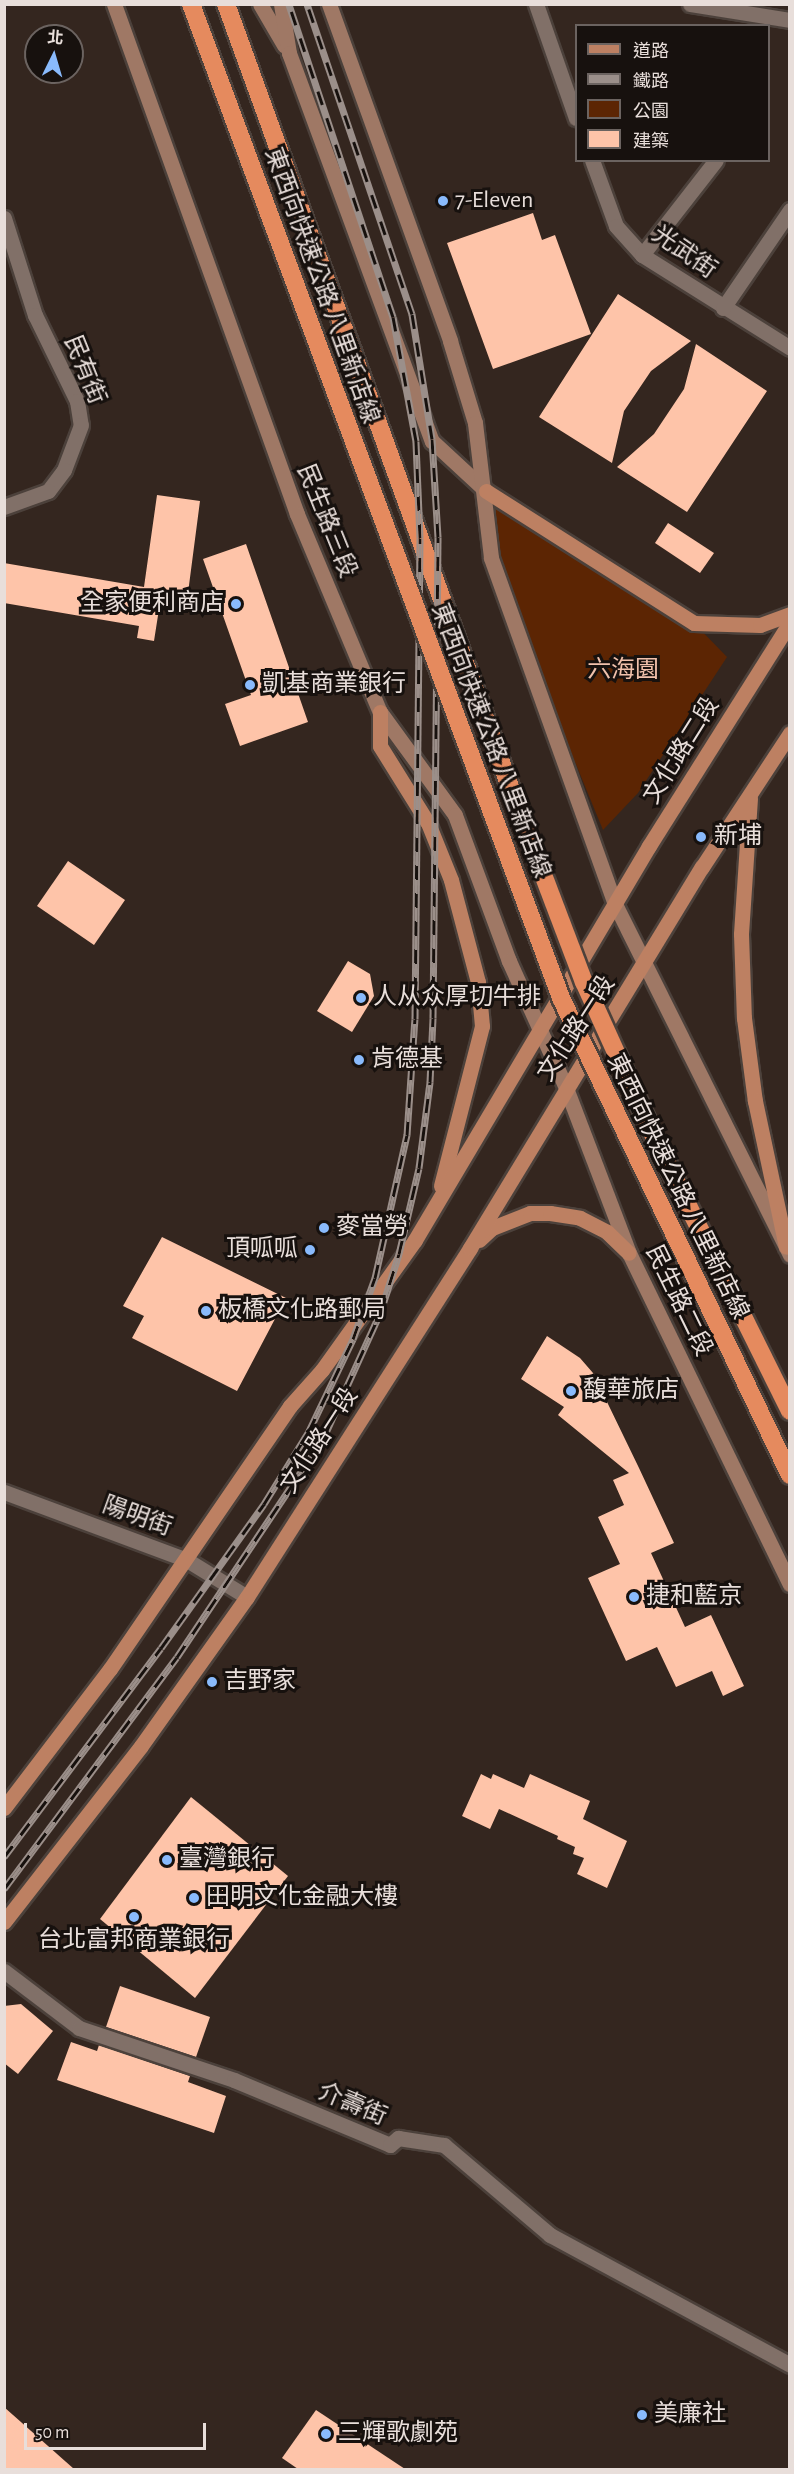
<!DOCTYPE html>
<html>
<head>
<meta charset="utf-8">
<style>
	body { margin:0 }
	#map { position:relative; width:794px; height:2474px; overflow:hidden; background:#34261f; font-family:"Alegreya Sans","Noto Sans TC",sans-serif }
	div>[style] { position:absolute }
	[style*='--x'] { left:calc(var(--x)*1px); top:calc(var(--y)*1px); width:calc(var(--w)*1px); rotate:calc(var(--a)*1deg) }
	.green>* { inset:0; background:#5c2503 }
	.building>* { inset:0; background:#fec4a9 }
	.roads { filter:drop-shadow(2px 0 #4c413b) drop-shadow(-2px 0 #4c413b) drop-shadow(0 2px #4c413b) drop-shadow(0 -2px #4c413b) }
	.street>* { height:15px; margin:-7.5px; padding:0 7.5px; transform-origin:7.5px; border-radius:7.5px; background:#817068 }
	.secondary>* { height:15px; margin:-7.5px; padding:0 7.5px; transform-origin:7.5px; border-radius:7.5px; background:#9f7865 }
	.primary>* { height:15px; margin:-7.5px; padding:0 7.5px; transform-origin:7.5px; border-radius:7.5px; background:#bd8062 }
	.highway>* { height:18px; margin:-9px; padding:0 9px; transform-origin:9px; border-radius:9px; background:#e58a5e }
	.rail>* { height:7px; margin-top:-3.5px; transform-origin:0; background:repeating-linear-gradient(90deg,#17110e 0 14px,#9b8f8a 0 28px); box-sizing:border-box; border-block:2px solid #9b8f8a }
	.bridges { filter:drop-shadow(2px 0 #4c413b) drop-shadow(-2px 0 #4c413b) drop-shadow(0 2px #4c413b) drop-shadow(0 -2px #4c413b) }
	.highway-bridge>* { height:18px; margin:-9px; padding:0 9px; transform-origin:9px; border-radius:9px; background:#e58a5e }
	.dots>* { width:16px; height:16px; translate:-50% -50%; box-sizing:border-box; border:3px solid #17110e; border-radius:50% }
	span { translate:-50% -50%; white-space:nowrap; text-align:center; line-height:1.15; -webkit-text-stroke:6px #17110e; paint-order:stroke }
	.poi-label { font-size:24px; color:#e8deda }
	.left { translate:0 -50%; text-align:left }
	.right { translate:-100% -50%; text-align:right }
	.street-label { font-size:24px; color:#e8deda }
	.park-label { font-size:24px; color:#f1c1ab }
	.frame { position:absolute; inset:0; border:6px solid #e8deda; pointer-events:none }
	.legend { position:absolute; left:575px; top:24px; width:195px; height:138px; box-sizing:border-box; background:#17110e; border:2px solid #6b6360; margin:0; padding:8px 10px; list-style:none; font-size:18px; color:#e8deda }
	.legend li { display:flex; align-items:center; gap:12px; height:30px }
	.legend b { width:30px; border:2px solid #6b6360 }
	.north { position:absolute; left:24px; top:24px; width:60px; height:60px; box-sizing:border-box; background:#17110e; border:2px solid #6b6360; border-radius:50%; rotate:5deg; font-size:16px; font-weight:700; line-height:24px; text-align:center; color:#e8deda }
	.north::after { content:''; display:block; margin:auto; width:21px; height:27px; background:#89bafc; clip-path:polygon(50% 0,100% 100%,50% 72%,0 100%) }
	.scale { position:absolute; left:24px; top:2423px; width:182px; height:27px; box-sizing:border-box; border:3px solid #e8deda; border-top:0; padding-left:8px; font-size:18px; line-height:21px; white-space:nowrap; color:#e8deda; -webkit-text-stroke:4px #17110e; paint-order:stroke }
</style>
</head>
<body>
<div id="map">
	<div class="green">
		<i style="clip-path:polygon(486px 491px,694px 623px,727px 657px,638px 793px,603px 830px,491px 558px)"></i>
	</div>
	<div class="building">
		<i style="clip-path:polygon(533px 213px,542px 240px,555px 235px,591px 334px,493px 369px,447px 243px)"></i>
		<i style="clip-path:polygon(618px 294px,691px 341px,651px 371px,624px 411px,612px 463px,539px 417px)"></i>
		<i style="clip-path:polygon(696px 344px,767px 391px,687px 512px,617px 467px,654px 434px,684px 389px)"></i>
		<i style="clip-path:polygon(157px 495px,200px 501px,188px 593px,162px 590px,154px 641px,137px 638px,139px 626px,4px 603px,4px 563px,144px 587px)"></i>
		<i style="clip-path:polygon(668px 523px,714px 553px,700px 573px,655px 543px)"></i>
		<i style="clip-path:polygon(246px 544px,308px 722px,240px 746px,225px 704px,251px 695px,203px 559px)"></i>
		<i style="clip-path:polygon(68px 861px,125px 900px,94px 945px,37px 906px)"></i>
		<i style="clip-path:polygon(348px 961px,370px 974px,374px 996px,352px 1032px,317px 1011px)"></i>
		<i style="clip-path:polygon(162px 1237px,286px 1298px,237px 1391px,132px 1338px,144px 1316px,123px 1306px)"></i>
		<i style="clip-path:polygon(547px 1336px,580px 1358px,593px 1373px,639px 1468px,674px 1543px,651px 1553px,685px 1627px,711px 1615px,744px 1686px,723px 1696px,712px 1671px,676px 1687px,657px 1647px,626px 1661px,588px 1578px,620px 1564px,598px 1517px,624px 1505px,613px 1480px,629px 1473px,558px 1415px,564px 1407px,521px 1379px)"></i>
		<i style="clip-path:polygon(481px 1774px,491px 1779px,493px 1774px,524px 1788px,530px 1774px,590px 1801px,583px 1819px,627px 1841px,607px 1888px,577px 1874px,584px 1858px,573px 1854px,575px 1847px,557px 1839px,558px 1836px,499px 1809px,490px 1829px,462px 1816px)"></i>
		<i style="clip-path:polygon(191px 1797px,288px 1876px,195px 1998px,100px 1919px)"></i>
		<i style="clip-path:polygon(120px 1986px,210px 2017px,196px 2057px,106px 2027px)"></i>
		<i style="clip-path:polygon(21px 2004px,53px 2031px,18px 2074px,4px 2063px,4px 2006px)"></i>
		<i style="clip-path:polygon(71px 2042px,97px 2051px,99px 2045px,190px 2076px,188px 2082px,226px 2096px,214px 2133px,57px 2080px)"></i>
		<i style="clip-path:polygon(4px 2407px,74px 2469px,4px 2469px)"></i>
		<i style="clip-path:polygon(316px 2410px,405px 2469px,298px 2469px,282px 2458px)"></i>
	</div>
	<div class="roads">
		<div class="street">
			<i style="--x:536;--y:4;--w:121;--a:70.7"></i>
			<i style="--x:690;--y:4;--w:101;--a:9.1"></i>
			<i style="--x:592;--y:160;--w:70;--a:70"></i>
			<i style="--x:616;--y:226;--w:39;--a:48"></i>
			<i style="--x:642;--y:255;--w:175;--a:32.1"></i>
			<i style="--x:4;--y:218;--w:102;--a:72.3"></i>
			<i style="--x:35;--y:315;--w:96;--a:64"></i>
			<i style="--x:77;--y:401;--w:24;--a:81"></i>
			<i style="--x:81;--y:425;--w:48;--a:110.7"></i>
			<i style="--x:64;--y:470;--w:26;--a:127"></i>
			<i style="--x:48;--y:491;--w:47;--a:160"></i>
			<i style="--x:642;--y:255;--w:120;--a:-52.1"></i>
			<i style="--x:723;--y:308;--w:119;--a:-55.6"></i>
			<i style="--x:4;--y:1492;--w:195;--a:20.4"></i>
			<i style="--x:187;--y:1560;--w:70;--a:31.7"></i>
			<i style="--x:4;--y:1971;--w:94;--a:37.2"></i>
			<i style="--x:79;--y:2028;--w:163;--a:18.5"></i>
			<i style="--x:234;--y:2080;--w:169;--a:22.6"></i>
			<i style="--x:390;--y:2145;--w:11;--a:-41"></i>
			<i style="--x:398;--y:2138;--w:47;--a:8.7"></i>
			<i style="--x:444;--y:2145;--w:139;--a:40.3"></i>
			<i style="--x:550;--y:2235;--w:273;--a:28.4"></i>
		</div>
		<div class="secondary">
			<i style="--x:114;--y:4;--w:542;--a:70.26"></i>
			<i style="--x:297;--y:514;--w:215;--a:67.3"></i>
			<i style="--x:380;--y:712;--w:127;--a:53.9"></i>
			<i style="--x:455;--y:815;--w:156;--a:69.7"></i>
			<i style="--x:509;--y:961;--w:139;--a:65.8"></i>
			<i style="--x:566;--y:1088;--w:177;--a:69.1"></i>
			<i style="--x:629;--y:1253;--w:368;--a:64.1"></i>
			<i style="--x:260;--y:4;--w:48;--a:59.7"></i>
			<i style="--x:281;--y:4;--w:50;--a:80.7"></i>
			<i style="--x:289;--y:53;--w:414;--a:69.8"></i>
			<i style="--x:432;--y:441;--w:74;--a:42.8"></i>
			<i style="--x:329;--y:4;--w:358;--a:70.2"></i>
			<i style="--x:450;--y:341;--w:86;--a:73"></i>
			<i style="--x:475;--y:423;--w:136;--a:83.2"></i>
			<i style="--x:491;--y:558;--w:368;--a:70.3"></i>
			<i style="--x:615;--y:904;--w:392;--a:63.5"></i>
		</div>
		<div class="primary">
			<i style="--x:486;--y:491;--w:246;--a:32.4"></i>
			<i style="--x:694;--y:623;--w:66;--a:1.7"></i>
			<i style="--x:760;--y:625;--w:32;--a:-20"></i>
			<i style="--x:380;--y:712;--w:34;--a:90"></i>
			<i style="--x:380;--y:746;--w:91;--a:58.1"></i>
			<i style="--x:428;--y:823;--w:61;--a:68"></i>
			<i style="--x:451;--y:880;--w:106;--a:75.2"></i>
			<i style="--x:478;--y:982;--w:44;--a:84.8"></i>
			<i style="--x:482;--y:1026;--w:165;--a:104.4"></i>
			<i style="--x:750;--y:798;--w:136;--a:93.8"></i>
			<i style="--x:741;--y:934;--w:84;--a:88"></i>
			<i style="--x:744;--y:1018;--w:84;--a:82.5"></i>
			<i style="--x:755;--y:1101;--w:149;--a:78"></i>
			<i style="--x:479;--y:1240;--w:18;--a:-43"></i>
			<i style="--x:492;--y:1228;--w:41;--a:-21.5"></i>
			<i style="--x:530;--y:1213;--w:20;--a:0"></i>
			<i style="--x:550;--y:1213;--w:30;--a:9"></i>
			<i style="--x:580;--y:1218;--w:30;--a:27"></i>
			<i style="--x:607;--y:1232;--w:30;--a:44"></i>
			<i style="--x:4;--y:1808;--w:175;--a:-52.7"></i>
			<i style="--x:110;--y:1669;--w:319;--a:-55.6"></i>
			<i style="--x:290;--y:1406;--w:48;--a:-48.4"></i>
			<i style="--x:322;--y:1370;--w:160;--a:-54.4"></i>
			<i style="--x:415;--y:1240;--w:458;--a:-59.3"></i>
			<i style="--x:649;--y:846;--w:265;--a:-57.8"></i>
			<i style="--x:4;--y:1922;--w:223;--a:-52.1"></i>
			<i style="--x:141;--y:1746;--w:183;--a:-54.6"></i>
			<i style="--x:247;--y:1597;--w:414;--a:-57.4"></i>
			<i style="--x:470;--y:1248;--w:446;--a:-58.7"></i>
			<i style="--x:702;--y:867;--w:160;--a:-56.7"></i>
		</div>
		<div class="highway">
			<i style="--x:226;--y:4;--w:845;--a:70.06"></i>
		</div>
	</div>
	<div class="rail">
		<i style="--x:4;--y:1857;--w:261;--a:-53.1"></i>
		<i style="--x:161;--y:1648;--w:177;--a:-54.4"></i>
		<i style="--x:264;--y:1504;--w:86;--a:-58.3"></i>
		<i style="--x:309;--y:1431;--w:102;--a:-64.4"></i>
		<i style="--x:353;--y:1339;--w:65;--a:-70.2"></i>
		<i style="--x:375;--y:1278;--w:147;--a:-77.4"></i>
		<i style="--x:407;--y:1135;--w:116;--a:-86.1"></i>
		<i style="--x:415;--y:1019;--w:481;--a:-89.4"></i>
		<i style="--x:420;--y:538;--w:97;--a:-92.4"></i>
		<i style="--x:416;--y:441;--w:126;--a:-100.5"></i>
		<i style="--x:393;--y:317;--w:330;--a:-108.4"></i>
		<i style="--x:4;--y:1889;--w:289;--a:-53.3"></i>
		<i style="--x:177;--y:1657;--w:262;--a:-56.2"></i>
		<i style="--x:323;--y:1439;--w:141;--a:-65.6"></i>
		<i style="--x:381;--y:1311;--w:60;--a:-72.5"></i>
		<i style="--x:399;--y:1254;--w:88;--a:-76.9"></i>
		<i style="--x:419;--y:1168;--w:87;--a:-82.7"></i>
		<i style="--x:430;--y:1082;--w:64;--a:-87.3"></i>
		<i style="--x:433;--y:1018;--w:481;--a:-89.4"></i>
		<i style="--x:438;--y:537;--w:98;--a:-93.5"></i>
		<i style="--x:432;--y:439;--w:127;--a:-99.1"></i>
		<i style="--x:412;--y:314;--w:327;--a:-108.7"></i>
	</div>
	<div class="bridges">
		<div class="highway-bridge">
			<i style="--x:191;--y:4;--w:1061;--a:69.58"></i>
			<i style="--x:561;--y:998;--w:529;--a:64.36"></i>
			<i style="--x:514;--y:798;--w:197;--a:69.2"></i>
			<i style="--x:584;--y:982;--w:177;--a:65.6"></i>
			<i style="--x:657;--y:1143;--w:299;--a:63.6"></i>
		</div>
	</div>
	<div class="dots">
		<i style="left:443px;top:201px;background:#89bafc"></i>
		<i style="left:236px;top:604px;background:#89bafc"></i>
		<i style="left:250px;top:685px;background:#89bafc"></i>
		<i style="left:701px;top:837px;background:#89bafc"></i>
		<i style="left:361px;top:998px;background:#89bafc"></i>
		<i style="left:359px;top:1060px;background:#89bafc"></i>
		<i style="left:324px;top:1228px;background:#89bafc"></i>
		<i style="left:310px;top:1250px;background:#89bafc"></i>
		<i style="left:206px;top:1311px;background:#89bafc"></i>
		<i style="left:571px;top:1391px;background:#89bafc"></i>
		<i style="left:634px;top:1597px;background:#89bafc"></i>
		<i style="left:212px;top:1682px;background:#89bafc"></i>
		<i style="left:167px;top:1860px;background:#89bafc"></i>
		<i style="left:194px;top:1898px;background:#89bafc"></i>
		<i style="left:134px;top:1917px;background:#89bafc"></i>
		<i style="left:642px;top:2415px;background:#89bafc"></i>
		<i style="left:326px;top:2434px;background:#89bafc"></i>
	</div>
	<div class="poi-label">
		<span class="left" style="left:455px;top:201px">7-Eleven</span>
		<span class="right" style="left:224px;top:604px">全家便利商店</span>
		<span class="left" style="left:262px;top:685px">凱基商業銀行</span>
		<span class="left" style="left:714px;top:837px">新埔</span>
		<span class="left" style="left:373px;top:998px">人从众厚切牛排</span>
		<span class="left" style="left:371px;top:1060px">肯德基</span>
		<span class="left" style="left:336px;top:1228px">麥當勞</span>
		<span class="right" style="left:298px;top:1250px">頂呱呱</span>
		<span class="left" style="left:218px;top:1311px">板橋文化路郵局</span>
		<span class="left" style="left:583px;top:1391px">馥華旅店</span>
		<span class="left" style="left:646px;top:1597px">捷和藍京</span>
		<span class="left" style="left:224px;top:1682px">吉野家</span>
		<span class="left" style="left:179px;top:1860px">臺灣銀行</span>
		<span class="left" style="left:206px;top:1898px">田明文化金融大樓</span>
		<span style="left:134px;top:1941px">台北富邦商業銀行</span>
		<span class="left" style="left:654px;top:2415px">美廉社</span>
		<span class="left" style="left:338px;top:2434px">三輝歌劇苑</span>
	</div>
	<div class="street-label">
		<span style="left:684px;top:253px;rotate:35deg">光武街</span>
		<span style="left:321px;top:286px;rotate:70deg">東西向快速公路 八里新店線</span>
		<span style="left:84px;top:370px;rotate:68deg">民有街</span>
		<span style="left:326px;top:521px;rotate:68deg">民生路三段</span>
		<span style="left:490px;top:741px;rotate:69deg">東西向快速公路 八里新店線</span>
		<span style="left:682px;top:751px;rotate:-58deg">文化路二段</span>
		<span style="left:577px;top:1029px;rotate:-57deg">文化路一段</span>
		<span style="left:677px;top:1187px;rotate:64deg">東西向快速公路 八里新店線</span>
		<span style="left:678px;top:1301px;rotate:64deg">民生路二段</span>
		<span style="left:320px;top:1441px;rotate:-57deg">文化路一段</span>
		<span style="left:137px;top:1517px;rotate:20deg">陽明街</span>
		<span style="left:352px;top:2105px;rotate:23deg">介壽街</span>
	</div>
	<div class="park-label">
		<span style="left:623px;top:671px">六海園</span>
	</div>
	<div class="frame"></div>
	<ul class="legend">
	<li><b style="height:8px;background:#bd8062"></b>道路</li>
	<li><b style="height:8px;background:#9b8f8a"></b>鐵路</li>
	<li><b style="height:16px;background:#5c2503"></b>公園</li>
	<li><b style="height:16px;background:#fec4a9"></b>建築</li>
	</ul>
	<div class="north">北</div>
	<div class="scale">50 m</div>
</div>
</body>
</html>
